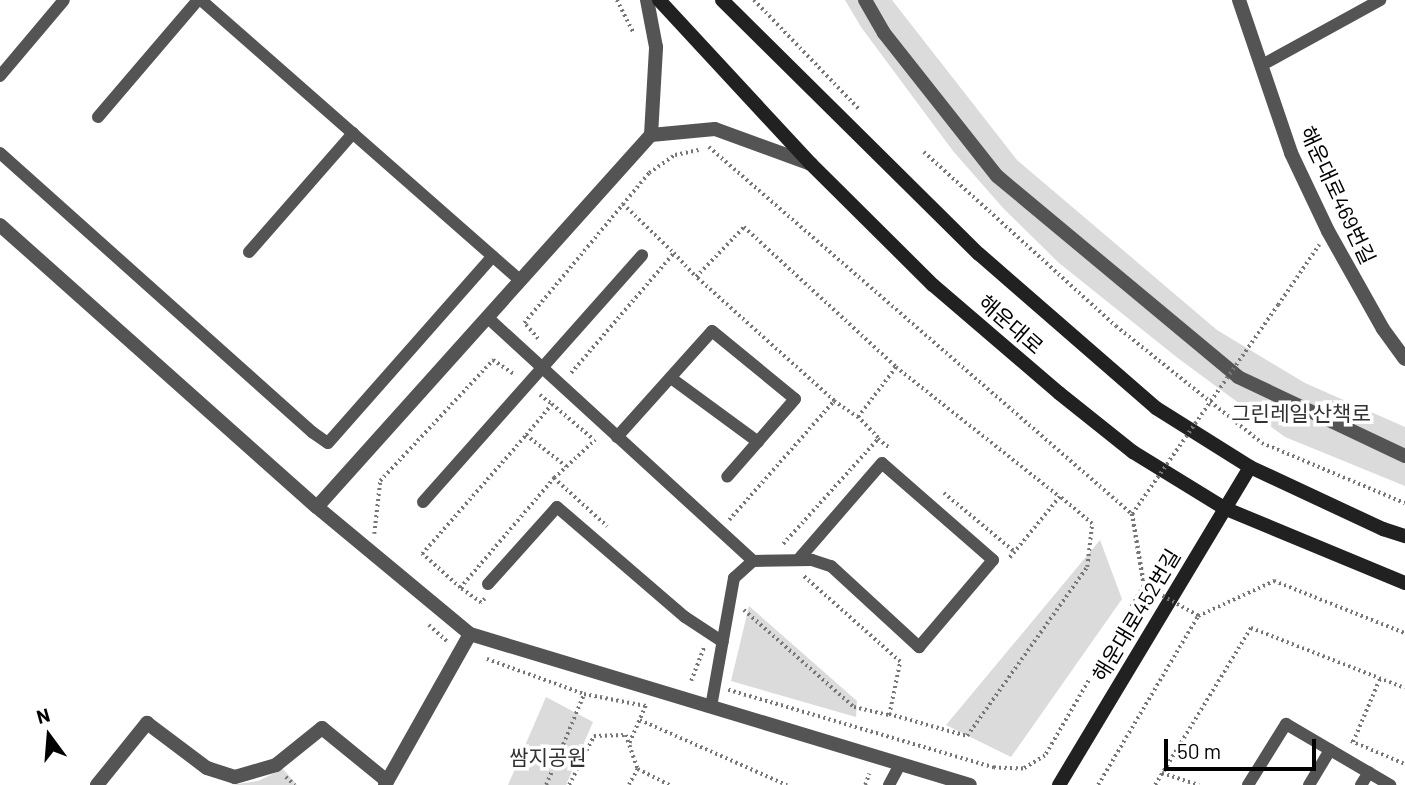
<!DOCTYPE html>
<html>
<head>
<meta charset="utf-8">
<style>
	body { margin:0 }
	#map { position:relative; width:1405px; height:785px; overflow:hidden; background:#fff; font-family:Barlow,"Noto Sans KR",sans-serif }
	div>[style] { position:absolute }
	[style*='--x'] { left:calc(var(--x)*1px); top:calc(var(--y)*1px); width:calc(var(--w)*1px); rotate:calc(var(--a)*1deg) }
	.green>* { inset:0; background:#dbdbdb }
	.path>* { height:3.5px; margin-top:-1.75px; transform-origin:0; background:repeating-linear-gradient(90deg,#767676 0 2px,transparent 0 5.5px) }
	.lane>* { height:12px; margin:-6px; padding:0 6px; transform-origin:6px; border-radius:6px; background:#545454 }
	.street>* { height:14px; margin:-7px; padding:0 7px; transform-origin:7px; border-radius:7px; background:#545454 }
	.secondary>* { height:14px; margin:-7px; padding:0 7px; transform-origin:7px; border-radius:7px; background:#212121 }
	.path-bridge>* { height:3.5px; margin-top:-1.75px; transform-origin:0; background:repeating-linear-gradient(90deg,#767676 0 2px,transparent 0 5.5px) }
	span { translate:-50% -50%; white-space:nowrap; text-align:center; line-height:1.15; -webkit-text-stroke:7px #fff; paint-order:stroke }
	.street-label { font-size:21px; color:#000 }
	.park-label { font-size:21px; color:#323232 }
	.north { position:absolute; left:14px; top:701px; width:70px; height:70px; -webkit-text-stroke:5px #fff; paint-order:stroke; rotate:344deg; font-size:19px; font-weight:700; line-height:28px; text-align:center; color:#000 }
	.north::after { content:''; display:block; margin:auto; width:24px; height:32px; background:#000; clip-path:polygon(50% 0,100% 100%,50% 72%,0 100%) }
	.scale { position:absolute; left:1164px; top:739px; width:152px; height:32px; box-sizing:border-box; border:4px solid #000; border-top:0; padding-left:9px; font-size:21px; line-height:24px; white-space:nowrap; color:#000; -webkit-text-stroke:5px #fff; paint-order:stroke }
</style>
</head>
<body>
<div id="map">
	<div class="green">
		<i style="clip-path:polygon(845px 0,892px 0,1017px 160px,1217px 330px,1305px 383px,1405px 427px,1405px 486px,1285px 437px,1179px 359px,1059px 263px,1003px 208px,953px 151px,861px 27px)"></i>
		<i style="clip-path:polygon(1100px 540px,1122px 599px,1011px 757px,946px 725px)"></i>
		<i style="clip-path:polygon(749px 606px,857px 701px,856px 717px,731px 681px)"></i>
		<i style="clip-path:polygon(546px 697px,593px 722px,566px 785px,508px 785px)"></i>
		<i style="clip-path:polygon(283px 769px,297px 785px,231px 785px,258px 781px)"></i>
	</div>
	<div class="path">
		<i style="--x:617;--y:0;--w:37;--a:63"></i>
		<i style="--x:754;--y:0;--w:151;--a:46.1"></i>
		<i style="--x:709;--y:147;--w:560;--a:40.95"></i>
		<i style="--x:1132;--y:514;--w:73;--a:80.5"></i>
		<i style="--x:1144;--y:586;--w:197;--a:120.2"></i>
		<i style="--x:1045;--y:756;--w:26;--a:149"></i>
		<i style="--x:1023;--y:769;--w:29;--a:-178"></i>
		<i style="--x:994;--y:768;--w:277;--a:-163.7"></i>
		<i style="--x:924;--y:152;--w:259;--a:42.2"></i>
		<i style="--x:1116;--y:326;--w:187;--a:38.7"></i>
		<i style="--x:1262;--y:443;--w:155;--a:22.8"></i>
		<i style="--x:623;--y:204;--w:71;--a:43.9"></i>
		<i style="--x:1278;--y:305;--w:73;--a:-55.7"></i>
		<i style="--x:538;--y:339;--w:21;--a:-131"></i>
		<i style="--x:524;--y:323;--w:195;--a:-50.2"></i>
		<i style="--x:649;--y:173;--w:32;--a:-35"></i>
		<i style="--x:675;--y:155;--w:24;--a:-12"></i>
		<i style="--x:571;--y:373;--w:158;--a:-49.4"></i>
		<i style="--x:674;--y:253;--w:33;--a:47"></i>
		<i style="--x:540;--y:395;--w:15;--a:37"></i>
		<i style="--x:834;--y:401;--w:186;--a:-138.1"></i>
		<i style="--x:696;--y:277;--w:69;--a:-46.2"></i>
		<i style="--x:744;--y:227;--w:207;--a:42.6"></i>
		<i style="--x:526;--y:435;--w:40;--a:-50"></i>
		<i style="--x:552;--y:404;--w:52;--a:40.4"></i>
		<i style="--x:878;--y:438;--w:29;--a:-134"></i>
		<i style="--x:858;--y:417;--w:63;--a:-52.8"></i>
		<i style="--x:896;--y:367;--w:209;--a:38.4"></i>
		<i style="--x:554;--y:478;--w:56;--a:-42.8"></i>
		<i style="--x:944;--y:493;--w:92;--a:39.7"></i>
		<i style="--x:1015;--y:552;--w:9;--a:131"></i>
		<i style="--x:729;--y:520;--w:159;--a:-48.6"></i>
		<i style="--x:834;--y:401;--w:29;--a:34"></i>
		<i style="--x:374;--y:534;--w:53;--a:-83.5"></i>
		<i style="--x:380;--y:481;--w:166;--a:-47"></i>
		<i style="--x:493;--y:360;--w:25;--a:34"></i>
		<i style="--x:783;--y:544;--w:142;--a:-47.9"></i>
		<i style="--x:878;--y:439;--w:15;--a:37"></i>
		<i style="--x:460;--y:588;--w:51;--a:-138.2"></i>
		<i style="--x:422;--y:554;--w:158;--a:-48.8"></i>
		<i style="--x:526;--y:435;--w:51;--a:37.8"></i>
		<i style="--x:485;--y:599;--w:6;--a:135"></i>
		<i style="--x:481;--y:603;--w:26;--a:-144"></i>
		<i style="--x:460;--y:588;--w:145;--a:-49.5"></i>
		<i style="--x:554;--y:478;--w:72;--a:42.2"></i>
		<i style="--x:744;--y:610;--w:147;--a:41.4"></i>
		<i style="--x:854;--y:707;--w:36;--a:13"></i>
		<i style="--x:889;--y:715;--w:54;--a:-78.3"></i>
		<i style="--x:900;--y:662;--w:130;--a:-138.4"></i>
		<i style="--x:429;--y:625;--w:24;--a:42"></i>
		<i style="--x:487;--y:659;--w:103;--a:19.8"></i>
		<i style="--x:584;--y:694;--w:63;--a:11"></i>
		<i style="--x:646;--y:706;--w:43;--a:113.6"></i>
		<i style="--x:691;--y:681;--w:36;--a:-69"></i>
		<i style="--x:889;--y:714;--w:81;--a:15.8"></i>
		<i style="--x:967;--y:736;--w:207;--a:-54.6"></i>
		<i style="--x:1087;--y:567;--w:43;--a:-83.4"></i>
		<i style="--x:1092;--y:524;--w:42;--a:-139.8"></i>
		<i style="--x:1060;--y:497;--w:71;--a:129.3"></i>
		<i style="--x:640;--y:720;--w:161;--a:23.9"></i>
		<i style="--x:1351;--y:741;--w:59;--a:23.1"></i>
		<i style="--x:1353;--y:742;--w:69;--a:-67.1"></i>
		<i style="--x:638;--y:769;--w:36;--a:27"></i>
		<i style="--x:1162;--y:773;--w:39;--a:18"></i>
		<i style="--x:286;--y:777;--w:12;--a:42"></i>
		<i style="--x:546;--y:785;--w:99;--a:-67.3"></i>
		<i style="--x:569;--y:785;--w:55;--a:-63"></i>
		<i style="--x:594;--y:736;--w:32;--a:-2"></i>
		<i style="--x:626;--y:735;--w:36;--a:71"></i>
		<i style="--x:638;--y:769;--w:18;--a:119"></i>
		<i style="--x:865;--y:785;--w:12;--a:-70"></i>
		<i style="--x:1098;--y:785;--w:196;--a:-59.4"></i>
		<i style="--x:1198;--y:616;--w:84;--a:-24.7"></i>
		<i style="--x:1274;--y:581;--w:141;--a:21.7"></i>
		<i style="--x:1155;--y:785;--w:184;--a:-58.6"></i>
		<i style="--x:1251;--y:628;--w:165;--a:21.3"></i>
	</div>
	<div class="lane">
		<i style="--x:201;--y:0;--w:424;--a:41.3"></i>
		<i style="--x:1262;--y:65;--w:135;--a:-28.8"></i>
		<i style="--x:0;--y:76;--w:99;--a:-49.9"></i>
		<i style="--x:98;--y:117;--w:154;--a:-49.5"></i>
		<i style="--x:0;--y:153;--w:419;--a:41.8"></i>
		<i style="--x:312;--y:432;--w:19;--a:35"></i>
		<i style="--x:328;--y:443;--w:249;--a:-48.6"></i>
		<i style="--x:249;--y:252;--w:158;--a:-48.8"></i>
		<i style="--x:487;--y:317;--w:361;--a:42.5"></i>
		<i style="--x:753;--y:561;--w:59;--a:-1"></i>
		<i style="--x:812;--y:560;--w:20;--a:18"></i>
		<i style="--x:831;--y:566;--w:120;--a:42.6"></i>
		<i style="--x:919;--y:647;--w:114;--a:-49.6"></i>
		<i style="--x:993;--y:560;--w:147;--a:-138.9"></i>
		<i style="--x:882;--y:463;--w:128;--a:130.9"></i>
		<i style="--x:671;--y:378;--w:108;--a:36.3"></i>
		<i style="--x:617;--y:437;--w:142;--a:-48.1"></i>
		<i style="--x:712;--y:331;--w:107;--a:39.3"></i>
		<i style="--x:795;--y:399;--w:103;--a:131.1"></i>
		<i style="--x:423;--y:502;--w:330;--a:-48.4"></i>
		<i style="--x:488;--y:584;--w:103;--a:-48.1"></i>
		<i style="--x:557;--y:507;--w:169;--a:40.7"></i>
		<i style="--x:685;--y:617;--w:45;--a:33.3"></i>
		<i style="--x:711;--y:707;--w:131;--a:-79.9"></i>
		<i style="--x:734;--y:578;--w:25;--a:-42"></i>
		<i style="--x:889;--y:785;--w:24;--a:-62"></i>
		<i style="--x:1248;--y:785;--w:72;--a:-58.1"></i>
		<i style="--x:1286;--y:724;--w:121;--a:30.4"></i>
		<i style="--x:1309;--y:785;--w:41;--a:-59"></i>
		<i style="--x:1361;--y:785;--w:15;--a:-58"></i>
	</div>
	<div class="street">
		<i style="--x:865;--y:0;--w:38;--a:60"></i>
		<i style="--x:884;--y:33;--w:182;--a:51.7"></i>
		<i style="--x:997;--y:176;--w:314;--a:39.8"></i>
		<i style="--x:1238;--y:377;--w:185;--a:25.3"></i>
		<i style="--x:1239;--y:0;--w:162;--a:71.2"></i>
		<i style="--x:1291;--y:153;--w:86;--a:64.6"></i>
		<i style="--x:1328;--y:231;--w:112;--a:60.7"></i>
		<i style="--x:1383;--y:329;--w:37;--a:54"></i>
		<i style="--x:651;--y:135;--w:64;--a:-5.4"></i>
		<i style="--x:715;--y:129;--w:102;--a:20"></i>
		<i style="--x:0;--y:225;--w:424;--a:41.7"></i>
		<i style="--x:317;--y:507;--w:199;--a:39.7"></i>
		<i style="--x:470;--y:634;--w:522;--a:16.8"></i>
		<i style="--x:317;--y:507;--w:500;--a:-48.1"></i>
		<i style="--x:651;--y:135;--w:88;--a:-86.7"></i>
		<i style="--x:656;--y:47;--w:48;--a:-100.8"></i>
		<i style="--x:97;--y:785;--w:80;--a:-51.1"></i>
		<i style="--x:147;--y:723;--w:75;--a:36.9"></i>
		<i style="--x:207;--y:768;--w:29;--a:18"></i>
		<i style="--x:235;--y:777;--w:43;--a:-16.3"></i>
		<i style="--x:276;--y:765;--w:59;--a:-38.8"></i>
		<i style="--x:322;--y:728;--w:84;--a:39.2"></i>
		<i style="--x:385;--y:785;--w:173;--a:-60.6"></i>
	</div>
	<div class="secondary">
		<i style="--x:659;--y:0;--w:224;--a:47.2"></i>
		<i style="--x:811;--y:164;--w:172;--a:44.8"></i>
		<i style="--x:933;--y:285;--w:166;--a:40.6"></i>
		<i style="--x:1059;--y:393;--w:95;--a:38.6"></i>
		<i style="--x:1133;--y:452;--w:107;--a:31.6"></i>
		<i style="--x:1224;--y:508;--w:196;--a:22.5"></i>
		<i style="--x:722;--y:0;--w:361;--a:44.7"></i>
		<i style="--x:979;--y:254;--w:235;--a:41"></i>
		<i style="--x:1156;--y:408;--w:111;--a:32.1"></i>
		<i style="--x:1250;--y:467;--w:147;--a:25"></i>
		<i style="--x:1383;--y:529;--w:23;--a:18"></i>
		<i style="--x:1059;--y:785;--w:371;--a:-59"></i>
	</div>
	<div class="path-bridge">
		<i style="--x:1198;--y:616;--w:62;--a:-150.9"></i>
		<i style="--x:1144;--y:586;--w:73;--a:-99.5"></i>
		<i style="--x:1132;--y:514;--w:255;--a:-55.1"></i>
	</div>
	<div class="street-label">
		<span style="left:1338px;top:195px;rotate:65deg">해운대로469번길</span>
		<span style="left:1011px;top:324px;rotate:41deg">해운대로</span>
		<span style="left:1136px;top:615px;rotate:-59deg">해운대로452번길</span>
	</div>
	<div class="park-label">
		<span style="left:1301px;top:413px">그린레일 산책로</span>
		<span style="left:548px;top:757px">쌈지공원</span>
	</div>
	<div class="north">N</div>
	<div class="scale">50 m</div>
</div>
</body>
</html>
